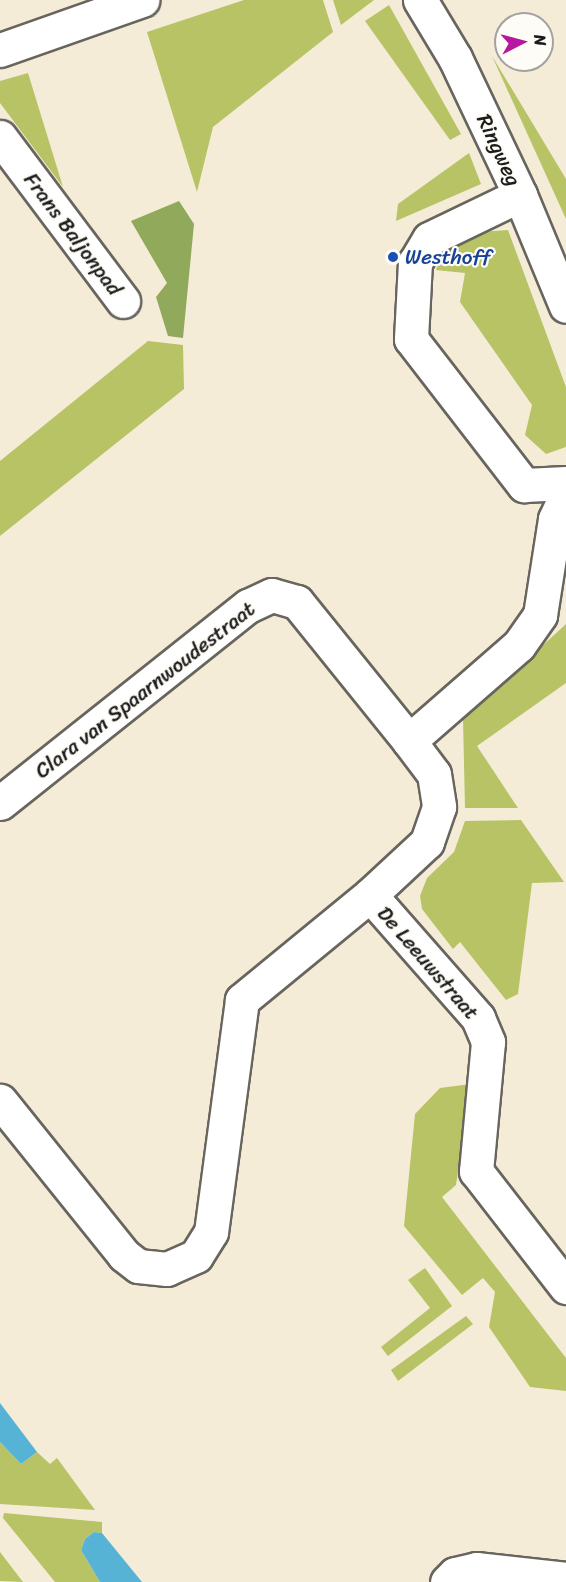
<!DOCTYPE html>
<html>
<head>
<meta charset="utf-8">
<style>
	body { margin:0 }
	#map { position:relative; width:566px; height:1582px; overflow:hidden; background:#f5ecd8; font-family:Sriracha,sans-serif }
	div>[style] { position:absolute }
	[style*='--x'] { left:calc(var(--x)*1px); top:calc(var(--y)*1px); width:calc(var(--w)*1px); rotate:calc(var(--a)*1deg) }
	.green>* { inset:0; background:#b7c365 }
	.forest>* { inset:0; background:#91a95a }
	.water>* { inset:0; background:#57b3d5 }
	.roads { filter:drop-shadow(2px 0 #68655e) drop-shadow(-2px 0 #68655e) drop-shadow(0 2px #68655e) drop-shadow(0 -2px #68655e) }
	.minor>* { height:33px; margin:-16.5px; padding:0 16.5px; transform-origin:16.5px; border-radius:16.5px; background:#fff }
	.dots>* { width:16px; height:16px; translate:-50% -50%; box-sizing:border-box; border:3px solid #fdfcf7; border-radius:50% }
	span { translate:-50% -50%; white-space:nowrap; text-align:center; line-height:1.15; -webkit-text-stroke:4.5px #fdfcf7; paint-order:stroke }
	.street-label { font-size:21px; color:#1c1c1c }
	.transit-label { font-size:21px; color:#164399 }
	.left { translate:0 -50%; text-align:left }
	.north { position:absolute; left:494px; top:12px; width:60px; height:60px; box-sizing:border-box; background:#fdfcf7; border:2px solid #a3a29f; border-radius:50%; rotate:84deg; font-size:16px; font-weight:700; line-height:24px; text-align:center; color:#1c1c1c }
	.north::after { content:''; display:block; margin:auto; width:21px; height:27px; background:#b5179e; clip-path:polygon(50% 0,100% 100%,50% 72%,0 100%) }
</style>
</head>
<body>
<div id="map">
	<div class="green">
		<i style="clip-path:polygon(244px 0,323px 0,333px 32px,213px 127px,197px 192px,147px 32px)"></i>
		<i style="clip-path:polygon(333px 0,374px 0,341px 25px)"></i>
		<i style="clip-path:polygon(389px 5px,461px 134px,450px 140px,365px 21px)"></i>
		<i style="clip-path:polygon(492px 56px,566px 179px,566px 219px)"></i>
		<i style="clip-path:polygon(28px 73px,63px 187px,0 103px,0 81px)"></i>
		<i style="clip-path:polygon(469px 153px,481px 184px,396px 221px,398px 204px)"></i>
		<i style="clip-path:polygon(508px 230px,566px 387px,566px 447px,546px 454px,525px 435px,532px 405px,460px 302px,465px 273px,436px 270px,441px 256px,465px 233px)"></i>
		<i style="clip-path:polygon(148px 341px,183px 345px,184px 389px,0 536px,0 461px)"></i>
		<i style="clip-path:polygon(566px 624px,566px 683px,477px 746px,518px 808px,465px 808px,463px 719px)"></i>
		<i style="clip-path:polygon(521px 820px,564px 882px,532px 883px,518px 994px,506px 1000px,460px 942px,453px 949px,422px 909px,420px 896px,427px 878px,454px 852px,465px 821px)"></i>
		<i style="clip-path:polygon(471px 1084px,456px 1185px,442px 1197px,566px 1358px,566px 1391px,530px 1387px,489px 1327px,495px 1292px,483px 1278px,462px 1295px,404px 1226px,415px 1114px,440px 1088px)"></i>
		<i style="clip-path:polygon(425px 1268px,452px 1306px,388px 1356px,381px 1347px,430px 1308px,408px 1280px)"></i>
		<i style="clip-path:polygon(466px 1316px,473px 1324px,398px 1381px,391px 1370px)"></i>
		<i style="clip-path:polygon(0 1442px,21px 1464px,37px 1452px,50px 1464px,57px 1458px,95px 1510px,0 1504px)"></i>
		<i style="clip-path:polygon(4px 1513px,102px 1522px,102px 1533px,94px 1532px,85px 1539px,81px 1550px,100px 1582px,55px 1582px,3px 1518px)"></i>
		<i style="clip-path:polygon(0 1552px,23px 1582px,0 1581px)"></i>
	</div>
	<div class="forest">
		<i style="clip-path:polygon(179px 201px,194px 224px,183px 338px,168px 336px,156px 297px,167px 283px,131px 221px)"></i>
	</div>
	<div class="water">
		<i style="clip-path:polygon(0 1403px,37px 1452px,21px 1464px,0 1442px)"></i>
		<i style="clip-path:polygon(94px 1532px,102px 1533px,142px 1582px,100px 1582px,81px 1550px,85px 1539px)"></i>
	</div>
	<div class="roads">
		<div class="minor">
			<i style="--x:420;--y:0;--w:68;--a:58.9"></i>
			<i style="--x:455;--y:58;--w:152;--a:64.6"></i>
			<i style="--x:520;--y:195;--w:120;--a:67.5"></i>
			<i style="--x:0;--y:50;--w:151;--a:-19.4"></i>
			<i style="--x:0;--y:137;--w:205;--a:53.1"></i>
			<i style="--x:520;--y:195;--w:101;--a:154.2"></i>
			<i style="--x:429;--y:239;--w:27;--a:121"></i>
			<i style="--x:415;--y:262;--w:77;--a:93"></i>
			<i style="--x:411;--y:339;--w:185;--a:52.3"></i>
			<i style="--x:524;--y:485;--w:42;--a:-2.7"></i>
			<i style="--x:409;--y:741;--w:146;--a:-41.1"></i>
			<i style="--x:519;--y:645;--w:37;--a:-55"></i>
			<i style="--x:540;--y:615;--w:97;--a:-81.1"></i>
			<i style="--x:555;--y:519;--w:26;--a:-65"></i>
			<i style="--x:0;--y:803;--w:317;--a:-38.5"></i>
			<i style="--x:248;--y:606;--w:26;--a:-25"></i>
			<i style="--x:272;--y:595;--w:26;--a:16"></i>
			<i style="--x:297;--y:602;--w:179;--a:51.1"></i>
			<i style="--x:409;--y:741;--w:41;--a:52.9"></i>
			<i style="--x:434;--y:774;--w:33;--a:81"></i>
			<i style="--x:439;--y:807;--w:37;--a:109"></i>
			<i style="--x:427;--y:842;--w:78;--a:137.1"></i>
			<i style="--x:370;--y:895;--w:166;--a:140.6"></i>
			<i style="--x:242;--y:1000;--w:234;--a:97.6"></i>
			<i style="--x:211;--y:1232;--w:28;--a:122"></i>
			<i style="--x:196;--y:1256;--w:32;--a:156"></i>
			<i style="--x:167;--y:1269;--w:29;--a:-174"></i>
			<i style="--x:138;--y:1266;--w:18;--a:-142"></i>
			<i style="--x:124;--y:1255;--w:198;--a:-128.8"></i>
			<i style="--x:370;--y:895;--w:164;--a:48.7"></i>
			<i style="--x:478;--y:1018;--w:26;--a:67"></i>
			<i style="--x:488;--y:1042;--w:130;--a:95.3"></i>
			<i style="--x:476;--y:1171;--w:147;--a:52.2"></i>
			<i style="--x:447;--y:1582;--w:11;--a:-45"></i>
			<i style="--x:455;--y:1574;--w:22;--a:-13"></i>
			<i style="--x:476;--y:1569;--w:91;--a:6.3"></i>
		</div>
	</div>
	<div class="dots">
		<i style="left:393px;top:257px;background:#1a4fb4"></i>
	</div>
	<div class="street-label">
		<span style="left:499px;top:150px;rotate:65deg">Ringweg</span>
		<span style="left:73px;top:234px;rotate:53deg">Frans Baljonpad</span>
		<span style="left:145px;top:690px;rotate:-38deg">Clara van Spaarnwoudestraat</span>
		<span style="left:428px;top:963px;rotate:49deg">De Leeuwstraat</span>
	</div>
	<div class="transit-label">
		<span class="left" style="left:405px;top:257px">Westhoff</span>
	</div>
	<div class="north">N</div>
</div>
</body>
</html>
